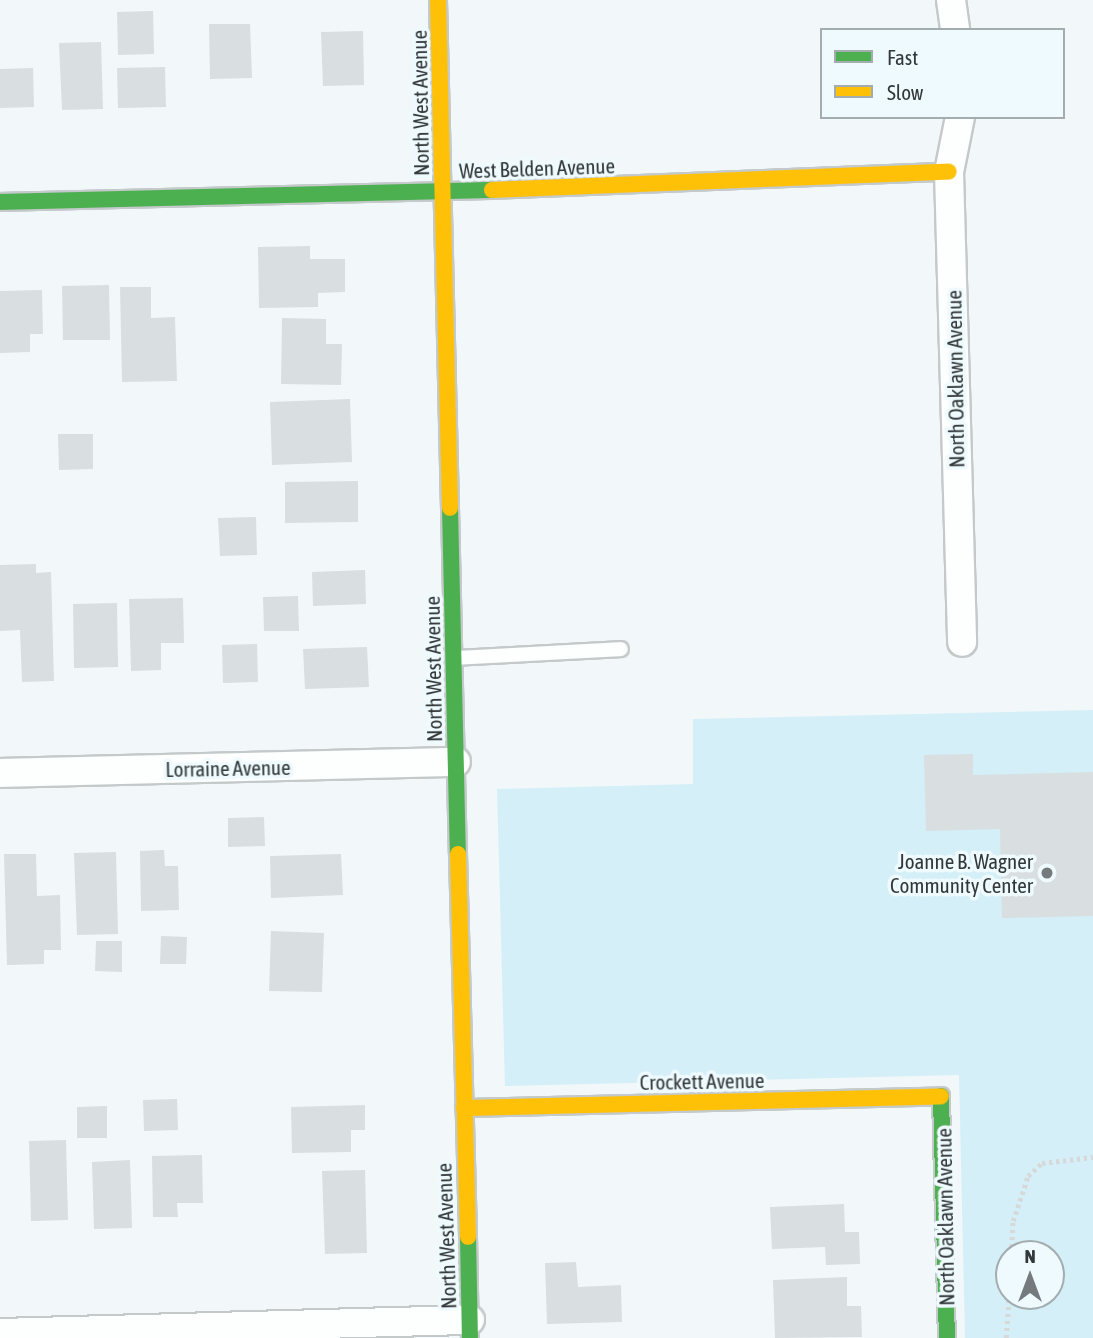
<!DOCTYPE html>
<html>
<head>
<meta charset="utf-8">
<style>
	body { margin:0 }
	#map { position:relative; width:1093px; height:1338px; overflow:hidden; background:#f2f8fa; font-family:"Asap Condensed",sans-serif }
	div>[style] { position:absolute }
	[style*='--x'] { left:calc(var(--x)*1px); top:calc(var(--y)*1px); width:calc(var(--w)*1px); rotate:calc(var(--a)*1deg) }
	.green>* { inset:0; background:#d4eff7 }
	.building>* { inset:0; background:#d9dee0 }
	.path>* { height:4.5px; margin-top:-2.25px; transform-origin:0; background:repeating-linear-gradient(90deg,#d6d8d9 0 3.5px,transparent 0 7px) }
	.roads { filter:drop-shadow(2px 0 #c4c9ca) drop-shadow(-2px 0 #c4c9ca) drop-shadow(0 2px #c4c9ca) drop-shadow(0 -2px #c4c9ca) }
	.lane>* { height:14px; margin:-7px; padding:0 7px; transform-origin:7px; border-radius:7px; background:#fdfefe }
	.street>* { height:28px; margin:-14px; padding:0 14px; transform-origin:14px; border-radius:14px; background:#fdfefe }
	.fast>* { height:16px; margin:-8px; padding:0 8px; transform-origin:8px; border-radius:8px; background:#4caf50 }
	.slow>* { height:16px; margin:-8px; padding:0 8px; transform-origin:8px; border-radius:8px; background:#ffc107 }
	.dots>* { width:19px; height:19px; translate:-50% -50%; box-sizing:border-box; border:4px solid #eefafe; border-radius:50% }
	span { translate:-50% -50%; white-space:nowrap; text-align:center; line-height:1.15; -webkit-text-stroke:7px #eefafe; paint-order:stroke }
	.street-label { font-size:21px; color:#323738 }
	.poi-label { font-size:21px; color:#323738 }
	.right { translate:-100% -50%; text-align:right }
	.legend { position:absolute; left:820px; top:28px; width:245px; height:91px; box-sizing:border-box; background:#eefafe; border:2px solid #a3acaf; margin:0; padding:9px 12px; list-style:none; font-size:21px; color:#323738 }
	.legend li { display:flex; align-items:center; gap:14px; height:35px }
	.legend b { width:35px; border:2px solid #a3acaf }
	.north { position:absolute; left:995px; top:1240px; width:70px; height:70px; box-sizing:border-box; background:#eefafe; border:2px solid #a3acaf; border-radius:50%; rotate:0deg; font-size:19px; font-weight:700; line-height:28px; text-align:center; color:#323738 }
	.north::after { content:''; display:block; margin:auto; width:24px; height:32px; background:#757b7c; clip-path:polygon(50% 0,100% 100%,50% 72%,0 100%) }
</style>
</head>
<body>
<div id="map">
	<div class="green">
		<i style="clip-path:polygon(evenodd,1093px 710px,1093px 1338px,965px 1338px,959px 1075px,505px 1086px,497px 789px,693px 784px,693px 719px,1093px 710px,1009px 1254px,1051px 1254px,1051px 1296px,1009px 1296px,1009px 1254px)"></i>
	</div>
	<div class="building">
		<i style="clip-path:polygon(153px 11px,154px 54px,118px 55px,117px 12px)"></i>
		<i style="clip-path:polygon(209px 24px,250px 24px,252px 78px,210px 79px)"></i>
		<i style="clip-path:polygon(363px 31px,364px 85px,323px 86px,321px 32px)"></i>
		<i style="clip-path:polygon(101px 42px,103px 109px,62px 110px,59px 43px)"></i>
		<i style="clip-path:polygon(165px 67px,166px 107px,118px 108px,117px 68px)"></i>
		<i style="clip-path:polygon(33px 68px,34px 107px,0 108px,0 69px)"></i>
		<i style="clip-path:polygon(310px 246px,310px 259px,345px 259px,345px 292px,318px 293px,318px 307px,259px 308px,258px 247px)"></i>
		<i style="clip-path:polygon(109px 285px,110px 340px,63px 340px,62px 286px)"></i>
		<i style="clip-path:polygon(120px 287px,151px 287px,151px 318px,175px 317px,177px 381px,122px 382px)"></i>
		<i style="clip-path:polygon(42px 290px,43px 334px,30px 334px,30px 352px,0 353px,0 291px)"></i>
		<i style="clip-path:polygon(282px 318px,326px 319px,326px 344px,342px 344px,341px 385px,281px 384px)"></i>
		<i style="clip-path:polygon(350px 399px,352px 462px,272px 465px,270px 402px)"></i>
		<i style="clip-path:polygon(58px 434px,93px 434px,93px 469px,59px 470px)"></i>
		<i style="clip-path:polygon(358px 481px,358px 522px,285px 523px,285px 482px)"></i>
		<i style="clip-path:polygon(256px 517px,257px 555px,220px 556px,218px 518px)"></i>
		<i style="clip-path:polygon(36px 564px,36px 573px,51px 572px,54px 681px,22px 682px,20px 630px,0 631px,0 565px)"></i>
		<i style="clip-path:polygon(365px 570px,366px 604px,313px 606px,312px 572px)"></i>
		<i style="clip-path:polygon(298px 596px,299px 631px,264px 631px,263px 597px)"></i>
		<i style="clip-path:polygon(183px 598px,184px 643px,161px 643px,161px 670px,131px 671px,129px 599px)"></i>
		<i style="clip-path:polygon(117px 603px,118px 667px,74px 668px,73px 604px)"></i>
		<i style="clip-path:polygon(257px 644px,258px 682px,223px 683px,222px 645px)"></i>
		<i style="clip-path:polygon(367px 647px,369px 687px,305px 689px,303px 649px)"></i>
		<i style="clip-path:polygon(973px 754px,973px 775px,1093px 772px,1093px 916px,1002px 918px,1000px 829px,926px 831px,924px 755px)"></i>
		<i style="clip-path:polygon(264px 817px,265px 846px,228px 847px,228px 818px)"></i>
		<i style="clip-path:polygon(164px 850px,165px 866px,178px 866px,179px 910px,141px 911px,140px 851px)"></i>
		<i style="clip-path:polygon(116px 852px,118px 934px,77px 935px,74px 853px)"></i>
		<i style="clip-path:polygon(4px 854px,36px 854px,37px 896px,60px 895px,61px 950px,44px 950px,44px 964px,7px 965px)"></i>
		<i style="clip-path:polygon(341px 854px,343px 895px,271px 898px,270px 856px)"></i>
		<i style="clip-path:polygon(271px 931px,324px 933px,322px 992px,269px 991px)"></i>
		<i style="clip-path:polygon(161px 936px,187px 937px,186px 964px,160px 964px)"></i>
		<i style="clip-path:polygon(96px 941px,122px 941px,122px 972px,95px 971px)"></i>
		<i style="clip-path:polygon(177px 1099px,178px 1130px,144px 1131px,143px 1100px)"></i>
		<i style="clip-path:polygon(365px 1105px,365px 1130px,351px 1130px,351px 1152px,292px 1153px,291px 1107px)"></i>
		<i style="clip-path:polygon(107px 1106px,107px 1138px,77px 1138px,77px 1107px)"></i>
		<i style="clip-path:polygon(66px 1140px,68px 1220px,31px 1221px,29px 1141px)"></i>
		<i style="clip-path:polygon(202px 1155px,203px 1203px,177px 1203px,178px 1217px,153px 1217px,152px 1156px)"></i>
		<i style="clip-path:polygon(130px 1160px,132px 1228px,94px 1229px,92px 1162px)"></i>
		<i style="clip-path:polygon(365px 1170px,367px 1253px,325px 1254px,322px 1171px)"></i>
		<i style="clip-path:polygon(844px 1204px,845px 1232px,859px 1232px,860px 1264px,826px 1265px,825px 1247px,772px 1249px,770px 1207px)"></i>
		<i style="clip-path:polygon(576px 1262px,578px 1287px,621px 1285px,622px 1322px,547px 1324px,545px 1263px)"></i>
		<i style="clip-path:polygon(847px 1277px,847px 1306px,861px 1306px,862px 1337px,775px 1338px,773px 1280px)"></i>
	</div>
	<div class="path">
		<i style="--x:1011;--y:1254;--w:33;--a:-87"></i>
		<i style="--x:1013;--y:1221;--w:47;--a:-71.6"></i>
		<i style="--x:1028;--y:1176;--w:19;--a:-43"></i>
		<i style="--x:1042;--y:1163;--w:51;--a:-6.7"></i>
		<i style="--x:1006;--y:1338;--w:43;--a:-86"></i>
	</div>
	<div class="roads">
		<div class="lane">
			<i style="--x:455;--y:658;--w:166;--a:-3.1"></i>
		</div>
		<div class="street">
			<i style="--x:951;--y:0;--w:30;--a:82"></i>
			<i style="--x:960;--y:117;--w:56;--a:101.3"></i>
			<i style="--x:949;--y:172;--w:470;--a:88.4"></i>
			<i style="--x:0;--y:773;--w:456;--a:-1.4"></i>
			<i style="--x:0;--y:1333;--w:470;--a:-1.6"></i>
		</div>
		<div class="fast">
			<i style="--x:0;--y:202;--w:492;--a:-1.4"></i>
			<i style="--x:450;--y:508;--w:346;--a:88.7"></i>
			<i style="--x:941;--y:1096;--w:242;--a:88.6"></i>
			<i style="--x:468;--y:1237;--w:101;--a:88.9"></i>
		</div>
		<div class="slow">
			<i style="--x:438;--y:0;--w:508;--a:88.65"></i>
			<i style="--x:492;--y:190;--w:457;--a:-2.3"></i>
			<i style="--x:458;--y:854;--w:383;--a:88.5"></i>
			<i style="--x:464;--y:1108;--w:477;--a:-1.4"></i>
		</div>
	</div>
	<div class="dots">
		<i style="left:1047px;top:873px;background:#757b7c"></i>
	</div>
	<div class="street-label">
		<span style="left:420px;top:103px;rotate:-91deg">North West Avenue</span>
		<span style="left:537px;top:168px;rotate:-2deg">West Belden Avenue</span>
		<span style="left:955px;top:379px;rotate:-91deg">North Oaklawn Avenue</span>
		<span style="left:433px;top:669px;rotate:-91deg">North West Avenue</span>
		<span style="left:228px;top:768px;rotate:-1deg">Lorraine Avenue</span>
		<span style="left:702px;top:1081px;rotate:-1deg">Crockett Avenue</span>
		<span style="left:945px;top:1217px;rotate:-91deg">North Oaklawn Avenue</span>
		<span style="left:446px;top:1236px;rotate:-92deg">North West Avenue</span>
	</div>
	<div class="poi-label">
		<span class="right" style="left:1033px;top:873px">Joanne B. Wagner<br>Community Center</span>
	</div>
	<ul class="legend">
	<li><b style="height:9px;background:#4caf50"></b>Fast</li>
	<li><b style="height:9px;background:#ffc107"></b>Slow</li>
	</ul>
	<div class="north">N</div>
</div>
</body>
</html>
